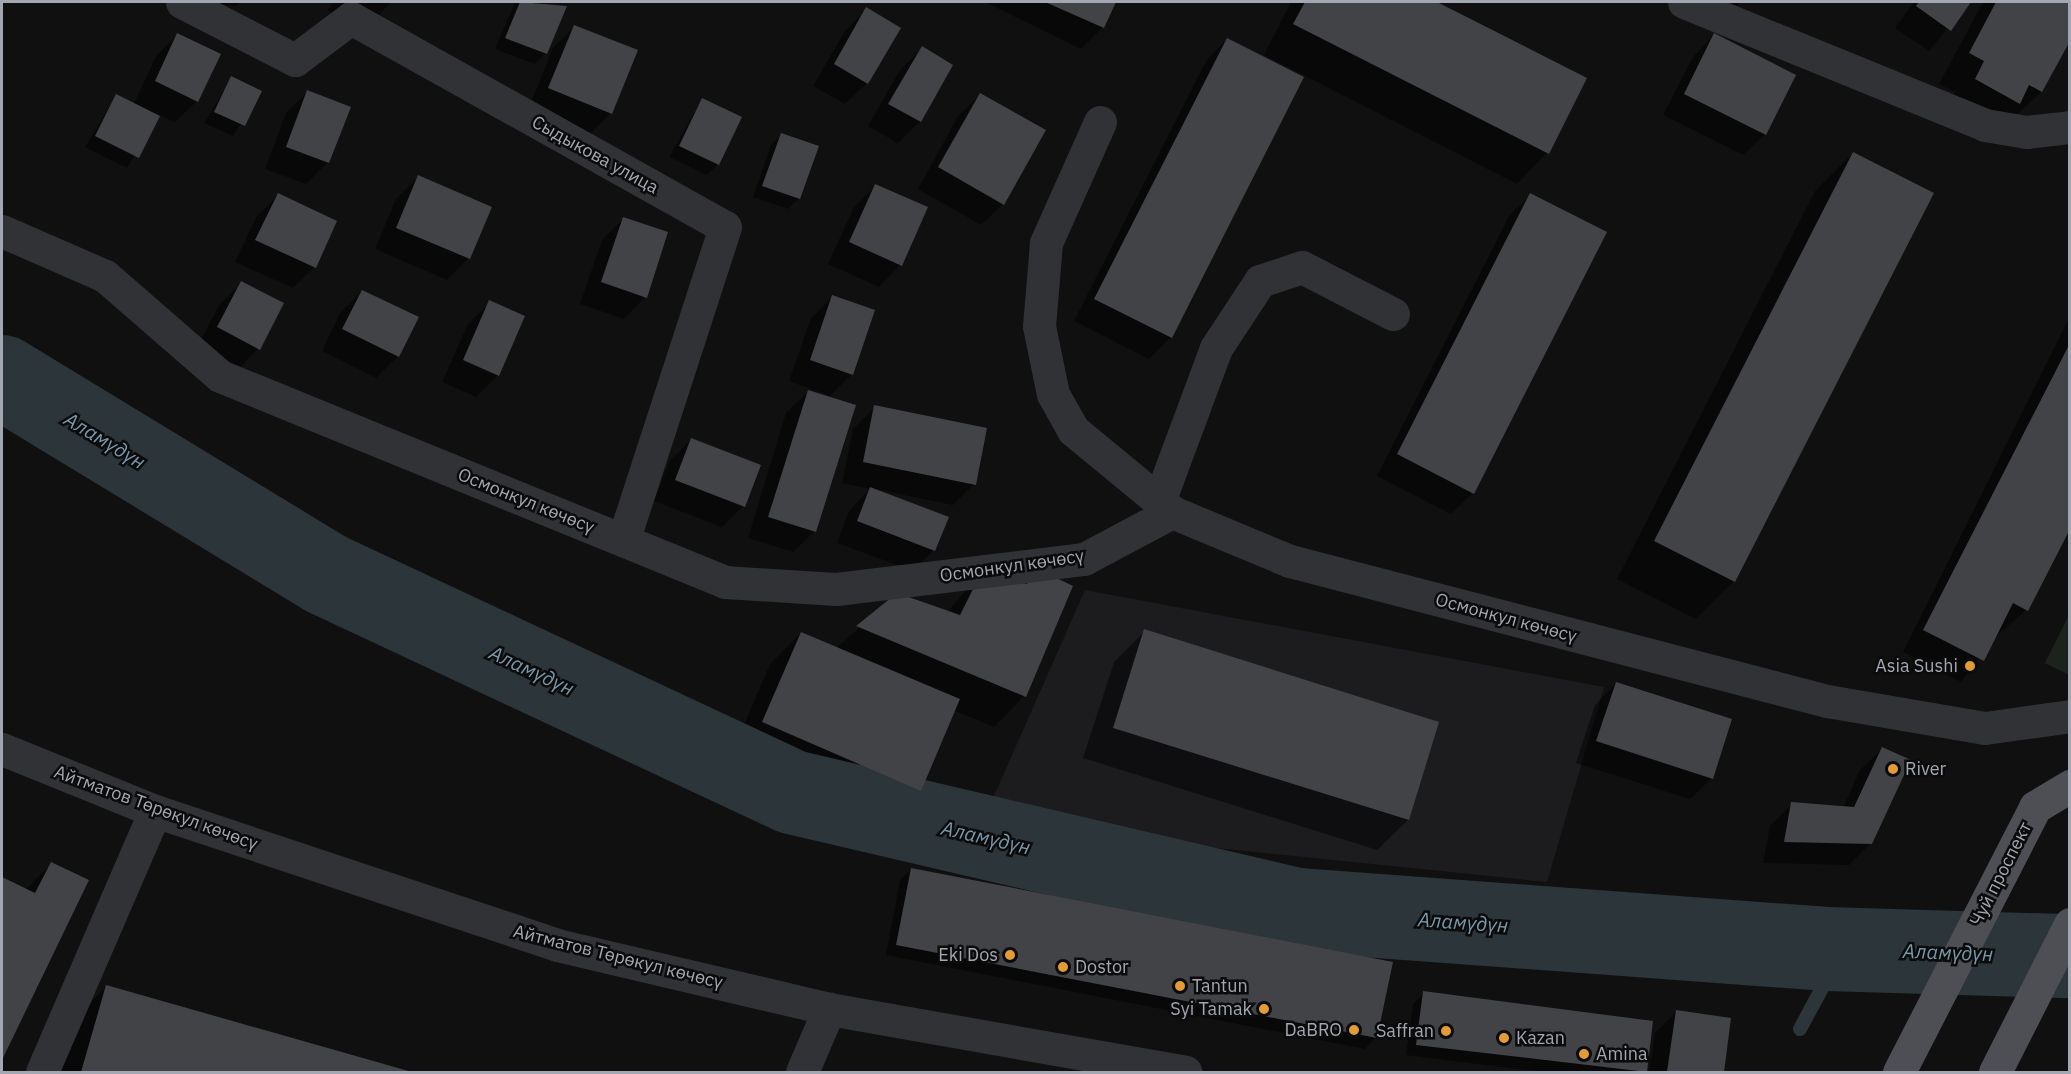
<!DOCTYPE html>
<html>
<head>
<meta charset="utf-8">
<style>
	body { margin:0 }
	#map { position:relative; width:2071px; height:1074px; overflow:hidden; background:#101011; font-family:"IBM Plex Sans",sans-serif }
	div>[style] { position:absolute }
	[style*='--x'] { left:calc(var(--x)*1px); top:calc(var(--y)*1px); width:calc(var(--w)*1px); rotate:calc(var(--a)*1deg) }
	.built>* { inset:0; background:#1c1c1e }
	.green>* { inset:0; background:#1c231d }
	.shadow>* { inset:0; background:#0007 }
	.stream>* { height:14px; margin:-7px; padding:0 7px; transform-origin:7px; border-radius:7px; background:#2c353a }
	.river>* { height:84px; margin:-42px; padding:0 42px; transform-origin:42px; border-radius:42px; background:#2c353a }
	.building>* { inset:0; background:#414347 }
	.minor>* { height:33px; margin:-16.5px; padding:0 16.5px; transform-origin:16.5px; border-radius:16.5px; background:#313236 }
	.major>* { height:33px; margin:-16.5px; padding:0 16.5px; transform-origin:16.5px; border-radius:16.5px; background:#4d4f54 }
	.dots>* { width:16px; height:16px; translate:-50% -50%; box-sizing:border-box; border:3px solid #0b0b0c; border-radius:50% }
	span { translate:-50% -50%; white-space:nowrap; text-align:center; line-height:1.15; -webkit-text-stroke:5px #0b0b0c; paint-order:stroke }
	.street-label { font-size:18px; color:#a2a7b1 }
	.poi-label { font-size:18px; color:#a2a7b1 }
	.right { translate:-100% -50%; text-align:right }
	.left { translate:0 -50%; text-align:left }
	.water-label { font-size:20px; color:#7a97aa; font-style:italic }
	.frame { position:absolute; inset:0; border:3px solid #a2a7b1; pointer-events:none }
</style>
</head>
<body>
<div id="map">
	<div class="built">
		<i style="clip-path:polygon(1085px 590px,1604px 687px,1547px 882px,1178px 844px,993px 798px)"></i>
	</div>
	<div class="green">
		<i style="clip-path:polygon(2069px 615px,2069px 675px,2045px 663px)"></i>
	</div>
	<div class="shadow">
		<i style="clip-path:polygon(196px 2px,241px 2px,236px 6px)"></i>
		<i style="clip-path:polygon(332px 2px,391px 2px,367px 28px,328px 11px)"></i>
		<i style="clip-path:polygon(515px 2px,565px 6px,545px 54px,535px 64px,495px 49px)"></i>
		<i style="clip-path:polygon(985px 2px,1115px 2px,1103px 27px,1081px 49px)"></i>
		<i style="clip-path:polygon(1291px 2px,1434px 2px,1585px 79px,1547px 153px,1517px 184px,1264px 55px)"></i>
		<i style="clip-path:polygon(1679px 2px,1741px 2px,1719px 24px)"></i>
		<i style="clip-path:polygon(1914px 2px,1969px 2px,1929px 51px,1895px 28px)"></i>
		<i style="clip-path:polygon(1983px 2px,2070px 2px,2070px 38px,2041px 92px,2010px 122px,1945px 110px,1955px 92px,1939px 84px)"></i>
		<i style="clip-path:polygon(867px 9px,867px 83px,845px 104px,813px 86px,845px 31px)"></i>
		<i style="clip-path:polygon(575px 26px,611px 113px,589px 135px,528px 110px,553px 48px)"></i>
		<i style="clip-path:polygon(177px 35px,197px 101px,175px 122px,159px 115px,127px 168px,85px 147px,116px 96px,134px 104px,156px 56px)"></i>
		<i style="clip-path:polygon(1714px 35px,1765px 134px,1743px 155px,1663px 115px,1693px 57px)"></i>
		<i style="clip-path:polygon(1227px 39px,1302px 78px,1170px 338px,1149px 359px,1074px 321px,1206px 61px)"></i>
		<i style="clip-path:polygon(922px 48px,951px 65px,920px 121px,898px 143px,868px 126px,900px 70px)"></i>
		<i style="clip-path:polygon(232px 77px,260px 91px,233px 136px,204px 123px)"></i>
		<i style="clip-path:polygon(307px 92px,328px 162px,306px 184px,265px 169px,286px 113px)"></i>
		<i style="clip-path:polygon(980px 95px,1003px 204px,981px 225px,918px 189px,958px 116px)"></i>
		<i style="clip-path:polygon(702px 99px,718px 164px,707px 175px,669px 157px)"></i>
		<i style="clip-path:polygon(781px 135px,799px 198px,788px 209px,753px 197px,771px 145px)"></i>
		<i style="clip-path:polygon(1853px 153px,1734px 581px,1696px 619px,1617px 579px,1815px 191px)"></i>
		<i style="clip-path:polygon(418px 177px,469px 258px,447px 280px,375px 249px,396px 199px)"></i>
		<i style="clip-path:polygon(875px 186px,900px 265px,879px 287px,828px 264px,854px 207px)"></i>
		<i style="clip-path:polygon(278px 195px,314px 267px,293px 288px,235px 262px,257px 216px)"></i>
		<i style="clip-path:polygon(1531px 195px,1473px 493px,1451px 514px,1377px 476px,1509px 216px)"></i>
		<i style="clip-path:polygon(623px 219px,645px 297px,624px 319px,580px 304px,602px 240px)"></i>
		<i style="clip-path:polygon(242px 283px,258px 349px,237px 370px,196px 349px,220px 304px)"></i>
		<i style="clip-path:polygon(362px 291px,398px 356px,376px 378px,322px 351px,340px 313px)"></i>
		<i style="clip-path:polygon(832px 297px,852px 374px,830px 396px,789px 381px,811px 318px)"></i>
		<i style="clip-path:polygon(490px 302px,498px 375px,476px 397px,442px 382px,468px 324px)"></i>
		<i style="clip-path:polygon(2070px 316px,2070px 525px,2026px 610px,1993px 639px,1961px 682px,1903px 652px)"></i>
		<i style="clip-path:polygon(808px 392px,815px 531px,793px 552px,748px 538px,786px 413px)"></i>
		<i style="clip-path:polygon(875px 407px,974px 484px,953px 505px,879px 490px,934px 550px,913px 571px,837px 543px,849px 511px,870px 489px,842px 483px,853px 429px)"></i>
		<i style="clip-path:polygon(691px 440px,743px 506px,722px 527px,654px 501px,669px 462px)"></i>
		<i style="clip-path:polygon(983px 571px,1024px 696px,994px 727px,953px 710px,919px 790px,889px 820px,732px 753px,770px 664px,801px 633px,836px 648px,898px 594px,947px 612px)"></i>
		<i style="clip-path:polygon(1145px 631px,1438px 723px,1408px 820px,1377px 850px,1083px 758px,1114px 662px)"></i>
		<i style="clip-path:polygon(1616px 683px,1712px 778px,1690px 799px,1576px 763px,1595px 705px)"></i>
		<i style="clip-path:polygon(1882px 749px,1871px 843px,1849px 865px,1763px 863px,1770px 826px,1792px 804px,1843px 808px,1860px 770px)"></i>
		<i style="clip-path:polygon(51px 864px,87px 881px,2px 1057px,2px 879px,25px 890px)"></i>
		<i style="clip-path:polygon(911px 869px,1391px 963px,1375px 1038px,1365px 1049px,886px 955px,900px 880px)"></i>
		<i style="clip-path:polygon(106px 987px,409px 1072px,55px 1072px,68px 1025px)"></i>
		<i style="clip-path:polygon(1424px 993px,1652px 1022px,1645px 1072px,1543px 1072px,1406px 1055px,1413px 1004px)"></i>
		<i style="clip-path:polygon(1676px 1012px,1730px 1019px,1722px 1072px,1649px 1072px,1655px 1033px)"></i>
	</div>
	<div class="stream">
		<i style="--x:1800;--y:1029;--w:91;--a:-61.7"></i>
	</div>
	<div class="river">
		<i style="--x:2;--y:377;--w:379;--a:31.3"></i>
		<i style="--x:326;--y:574;--w:514;--a:25.07"></i>
		<i style="--x:792;--y:792;--w:519;--a:13.15"></i>
		<i style="--x:1297;--y:910;--w:531;--a:4.21"></i>
		<i style="--x:1827;--y:949;--w:243;--a:1.7"></i>
	</div>
	<div class="building">
		<i style="clip-path:polygon(520px 2px,567px 6px,547px 54px,505px 38px)"></i>
		<i style="clip-path:polygon(1045px 2px,1116px 2px,1104px 28px)"></i>
		<i style="clip-path:polygon(1305px 2px,1437px 2px,1587px 78px,1549px 154px,1293px 24px)"></i>
		<i style="clip-path:polygon(1919px 2px,1971px 2px,1951px 31px,1916px 6px)"></i>
		<i style="clip-path:polygon(1996px 2px,2070px 2px,2070px 41px,2042px 92px,2029px 85px,2020px 104px,1975px 79px,1984px 61px,1969px 53px)"></i>
		<i style="clip-path:polygon(866px 7px,901px 28px,868px 84px,834px 64px)"></i>
		<i style="clip-path:polygon(574px 25px,638px 50px,612px 114px,548px 88px)"></i>
		<i style="clip-path:polygon(177px 33px,221px 54px,198px 102px,155px 81px)"></i>
		<i style="clip-path:polygon(1714px 33px,1796px 75px,1766px 135px,1684px 94px)"></i>
		<i style="clip-path:polygon(1227px 38px,1304px 77px,1172px 338px,1094px 299px)"></i>
		<i style="clip-path:polygon(922px 46px,953px 65px,921px 122px,888px 104px)"></i>
		<i style="clip-path:polygon(231px 76px,262px 91px,245px 126px,214px 112px)"></i>
		<i style="clip-path:polygon(307px 90px,351px 107px,329px 163px,286px 147px)"></i>
		<i style="clip-path:polygon(980px 93px,1046px 130px,1004px 205px,938px 167px)"></i>
		<i style="clip-path:polygon(116px 94px,160px 116px,139px 158px,95px 136px)"></i>
		<i style="clip-path:polygon(702px 98px,742px 117px,719px 165px,679px 146px)"></i>
		<i style="clip-path:polygon(781px 133px,819px 146px,800px 199px,762px 186px)"></i>
		<i style="clip-path:polygon(1853px 152px,1934px 193px,1735px 582px,1654px 541px)"></i>
		<i style="clip-path:polygon(418px 175px,492px 207px,470px 259px,396px 228px)"></i>
		<i style="clip-path:polygon(875px 184px,928px 207px,902px 266px,849px 242px)"></i>
		<i style="clip-path:polygon(278px 193px,337px 221px,316px 268px,255px 240px)"></i>
		<i style="clip-path:polygon(1530px 193px,1607px 232px,1474px 494px,1397px 454px)"></i>
		<i style="clip-path:polygon(623px 217px,668px 232px,647px 298px,601px 282px)"></i>
		<i style="clip-path:polygon(241px 281px,284px 303px,260px 350px,217px 327px)"></i>
		<i style="clip-path:polygon(362px 290px,419px 317px,399px 357px,342px 329px)"></i>
		<i style="clip-path:polygon(832px 295px,875px 310px,853px 375px,810px 360px)"></i>
		<i style="clip-path:polygon(489px 300px,525px 316px,499px 376px,463px 360px)"></i>
		<i style="clip-path:polygon(2070px 343px,2070px 529px,2028px 611px,2013px 603px,1984px 661px,1923px 630px)"></i>
		<i style="clip-path:polygon(808px 390px,856px 405px,816px 532px,768px 517px)"></i>
		<i style="clip-path:polygon(874px 405px,987px 428px,976px 485px,863px 462px)"></i>
		<i style="clip-path:polygon(691px 438px,761px 465px,745px 507px,675px 480px)"></i>
		<i style="clip-path:polygon(870px 487px,949px 517px,935px 551px,857px 521px)"></i>
		<i style="clip-path:polygon(983px 569px,1026px 584px,1046px 573px,1073px 586px,1026px 697px,856px 626px,897px 593px,960px 615px)"></i>
		<i style="clip-path:polygon(1144px 629px,1439px 722px,1409px 820px,1113px 728px)"></i>
		<i style="clip-path:polygon(801px 632px,960px 699px,921px 791px,762px 722px)"></i>
		<i style="clip-path:polygon(1616px 682px,1732px 719px,1713px 779px,1596px 741px)"></i>
		<i style="clip-path:polygon(1882px 747px,1911px 760px,1872px 844px,1784px 842px,1791px 802px,1854px 807px)"></i>
		<i style="clip-path:polygon(51px 862px,89px 880px,2px 1060px,2px 877px,35px 893px)"></i>
		<i style="clip-path:polygon(911px 868px,1393px 962px,1377px 1038px,896px 945px)"></i>
		<i style="clip-path:polygon(106px 985px,412px 1072px,81px 1072px)"></i>
		<i style="clip-path:polygon(1423px 991px,1653px 1021px,1647px 1072px,1416px 1045px)"></i>
		<i style="clip-path:polygon(1676px 1010px,1731px 1018px,1724px 1072px,1667px 1072px)"></i>
	</div>
	<div class="minor">
		<i style="--x:182;--y:2;--w:127;--a:27.2"></i>
		<i style="--x:295;--y:60;--w:70;--a:-36.9"></i>
		<i style="--x:351;--y:18;--w:428;--a:29.2"></i>
		<i style="--x:725;--y:227;--w:329;--a:108"></i>
		<i style="--x:1684;--y:2;--w:325;--a:22.2"></i>
		<i style="--x:1985;--y:125;--w:42;--a:9.7"></i>
		<i style="--x:2026;--y:132;--w:44;--a:-6.5"></i>
		<i style="--x:1100;--y:122;--w:133;--a:114.1"></i>
		<i style="--x:1046;--y:243;--w:83;--a:94.8"></i>
		<i style="--x:1039;--y:326;--w:69;--a:78.4"></i>
		<i style="--x:1053;--y:394;--w:41;--a:60.9"></i>
		<i style="--x:1073;--y:430;--w:112;--a:39.5"></i>
		<i style="--x:2;--y:231;--w:112;--a:23.6"></i>
		<i style="--x:105;--y:276;--w:152;--a:41"></i>
		<i style="--x:220;--y:376;--w:545;--a:22.19"></i>
		<i style="--x:725;--y:582;--w:111;--a:3.6"></i>
		<i style="--x:836;--y:589;--w:250;--a:-6.9"></i>
		<i style="--x:1084;--y:559;--w:100;--a:-28.1"></i>
		<i style="--x:1393;--y:314;--w:102;--a:-152.7"></i>
		<i style="--x:1302;--y:267;--w:44;--a:161.6"></i>
		<i style="--x:1260;--y:281;--w:80;--a:123.3"></i>
		<i style="--x:1216;--y:348;--w:163;--a:110.4"></i>
		<i style="--x:1159;--y:501;--w:17;--a:40"></i>
		<i style="--x:1172;--y:512;--w:128;--a:22.6"></i>
		<i style="--x:1290;--y:561;--w:555;--a:14.61"></i>
		<i style="--x:1827;--y:701;--w:160;--a:9.7"></i>
		<i style="--x:1985;--y:728;--w:86;--a:-8"></i>
		<i style="--x:2;--y:749;--w:165;--a:22.1"></i>
		<i style="--x:155;--y:811;--w:424;--a:18.4"></i>
		<i style="--x:557;--y:945;--w:279;--a:13.2"></i>
		<i style="--x:829;--y:1009;--w:362;--a:10"></i>
		<i style="--x:42;--y:1072;--w:284;--a:-66.6"></i>
		<i style="--x:802;--y:1072;--w:69;--a:-66.8"></i>
	</div>
	<div class="major">
		<i style="--x:1899;--y:1072;--w:298;--a:-62.8"></i>
		<i style="--x:2035;--y:807;--w:41;--a:-31"></i>
		<i style="--x:1995;--y:1072;--w:166;--a:-63.1"></i>
	</div>
	<div class="dots">
		<i style="left:1970px;top:666px;background:#e39b35"></i>
		<i style="left:1893px;top:769px;background:#e39b35"></i>
		<i style="left:1010px;top:955px;background:#e39b35"></i>
		<i style="left:1063px;top:967px;background:#e39b35"></i>
		<i style="left:1180px;top:986px;background:#e39b35"></i>
		<i style="left:1264px;top:1009px;background:#e39b35"></i>
		<i style="left:1354px;top:1030px;background:#e39b35"></i>
		<i style="left:1446px;top:1031px;background:#e39b35"></i>
		<i style="left:1504px;top:1038px;background:#e39b35"></i>
		<i style="left:1584px;top:1054px;background:#e39b35"></i>
	</div>
	<div class="street-label">
		<span style="left:595px;top:155px;rotate:29deg">Сыдыкова улица</span>
		<span style="left:526px;top:501px;rotate:22deg">Осмонкул көчөсү</span>
		<span style="left:1012px;top:566px;rotate:-8deg">Осмонкул көчөсү</span>
		<span style="left:1506px;top:618px;rotate:15deg">Осмонкул көчөсү</span>
		<span style="left:156px;top:808px;rotate:20deg">Айтматов Төрөкул көчөсү</span>
		<span style="left:2001px;top:874px;rotate:-63deg">Чуй проспект</span>
		<span style="left:618px;top:957px;rotate:14deg">Айтматов Төрөкул көчөсү</span>
	</div>
	<div class="poi-label">
		<span class="right" style="left:1958px;top:666px">Asia Sushi</span>
		<span class="left" style="left:1905px;top:769px">River</span>
		<span class="right" style="left:998px;top:955px">Eki Dos</span>
		<span class="left" style="left:1075px;top:967px">Dostor</span>
		<span class="left" style="left:1192px;top:986px">Tantun</span>
		<span class="right" style="left:1252px;top:1009px">Syi Tamak</span>
		<span class="right" style="left:1342px;top:1030px">DaBRO</span>
		<span class="right" style="left:1434px;top:1031px">Saffran</span>
		<span class="left" style="left:1516px;top:1038px">Kazan</span>
		<span class="left" style="left:1596px;top:1054px">Amina</span>
	</div>
	<div class="water-label">
		<span style="left:105px;top:440px;rotate:31deg">Аламүдүн</span>
		<span style="left:532px;top:670px;rotate:25deg">Аламүдүн</span>
		<span style="left:986px;top:837px;rotate:13deg">Аламүдүн</span>
		<span style="left:1463px;top:922px;rotate:4deg">Аламүдүн</span>
		<span style="left:1948px;top:952px;rotate:2deg">Аламүдүн</span>
	</div>
	<div class="frame"></div>
</div>
</body>
</html>
